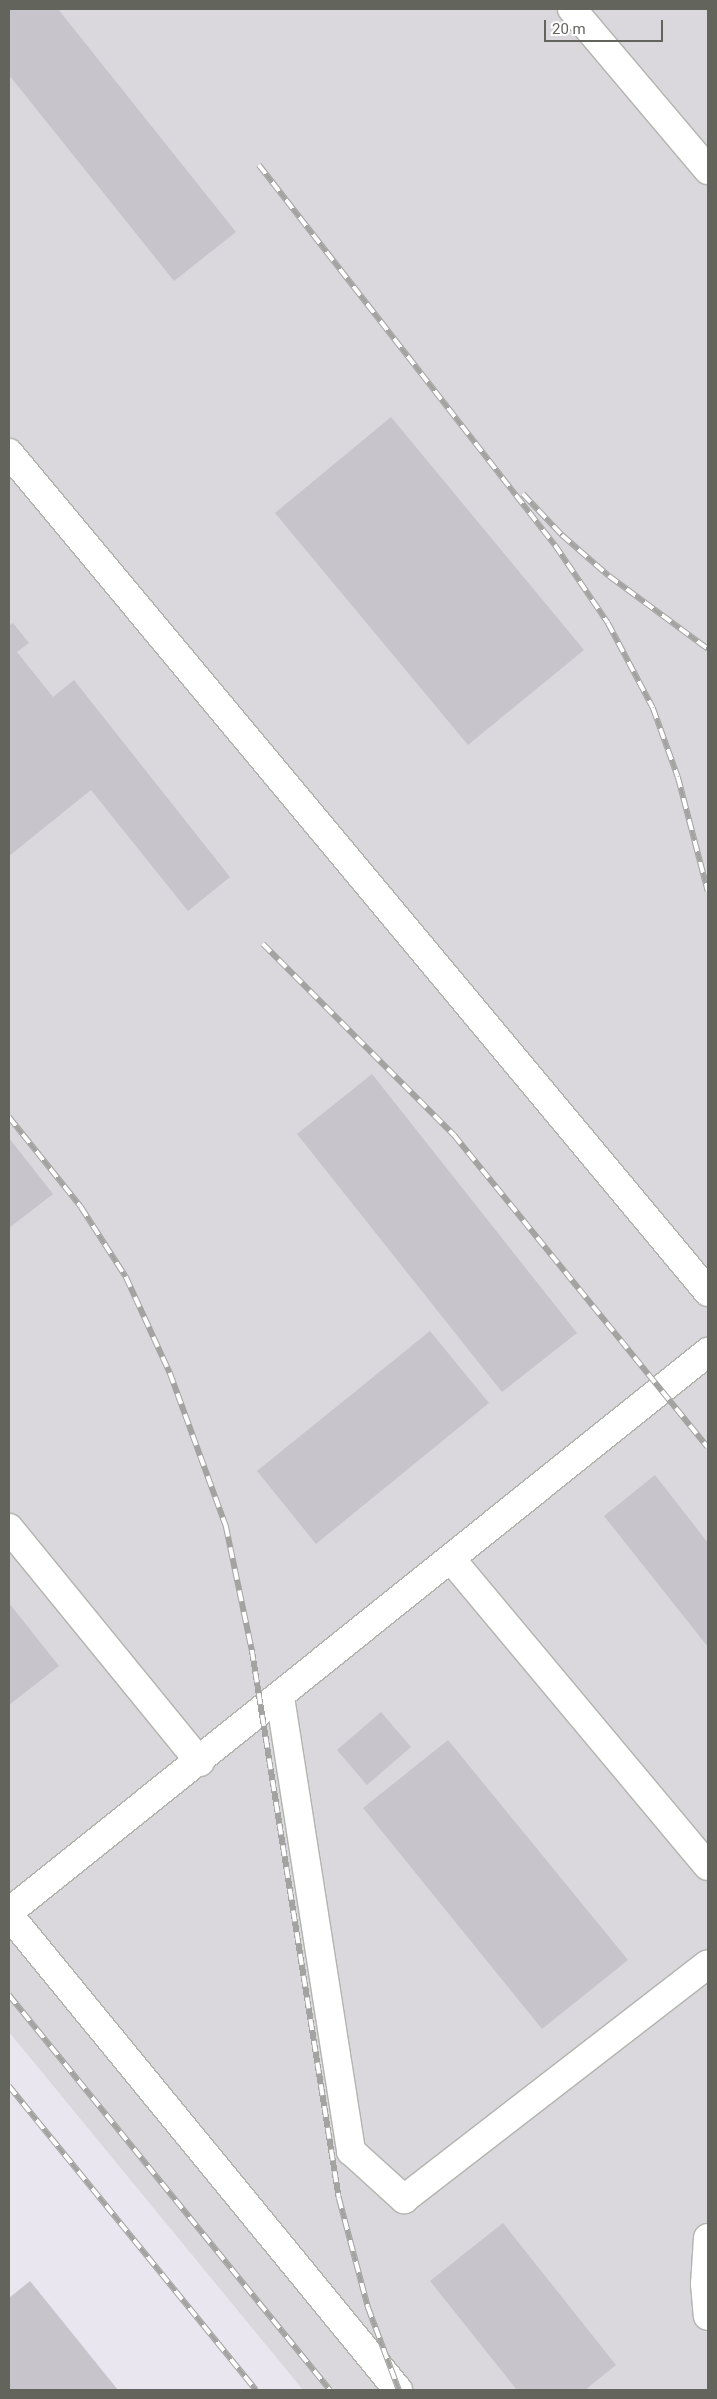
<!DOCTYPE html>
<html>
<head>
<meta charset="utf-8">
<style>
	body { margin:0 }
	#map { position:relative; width:717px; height:2399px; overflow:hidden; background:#eae6ef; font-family:Roboto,sans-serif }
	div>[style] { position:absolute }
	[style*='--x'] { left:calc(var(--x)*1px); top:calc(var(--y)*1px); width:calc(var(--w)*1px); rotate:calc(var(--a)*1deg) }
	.industrial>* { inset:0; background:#dad8dd }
	.building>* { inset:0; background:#c7c4cc }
	.roads { filter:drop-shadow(1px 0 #b2b4ae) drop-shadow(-1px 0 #b2b4ae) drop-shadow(0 1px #b2b4ae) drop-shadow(0 -1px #b2b4ae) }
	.minor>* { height:28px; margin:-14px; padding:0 14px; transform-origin:14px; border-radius:14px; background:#fff }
	.rail>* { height:5.5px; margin-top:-2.75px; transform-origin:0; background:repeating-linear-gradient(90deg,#fff 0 11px,#a3a4a1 0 22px); box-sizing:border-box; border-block:1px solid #a3a4a1 }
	span { translate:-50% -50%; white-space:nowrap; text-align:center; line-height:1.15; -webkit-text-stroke:5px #fff; paint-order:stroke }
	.frame { position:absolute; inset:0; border:10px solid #63655d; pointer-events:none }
	.scale { position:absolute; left:544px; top:20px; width:119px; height:22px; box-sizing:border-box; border:2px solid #63655d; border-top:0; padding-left:6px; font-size:15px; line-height:18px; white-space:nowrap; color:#63655d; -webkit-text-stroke:4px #fff; paint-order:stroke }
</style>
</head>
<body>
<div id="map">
	<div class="industrial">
		<i style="clip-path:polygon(9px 9px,708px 9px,708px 2390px,303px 2390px,9px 2032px)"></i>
	</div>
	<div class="building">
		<i style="clip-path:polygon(9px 9px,58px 9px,236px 232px,174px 281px,9px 75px)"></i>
		<i style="clip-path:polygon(391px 417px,584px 650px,468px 745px,275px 513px)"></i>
		<i style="clip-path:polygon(13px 623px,29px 643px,17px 652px,53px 697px,74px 680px,230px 877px,188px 911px,91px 790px,9px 856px,9px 626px)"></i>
		<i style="clip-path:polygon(372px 1074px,577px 1333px,502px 1392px,297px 1134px)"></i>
		<i style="clip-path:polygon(9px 1138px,53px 1194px,9px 1228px)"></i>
		<i style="clip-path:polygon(430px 1331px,489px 1403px,316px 1544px,257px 1471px)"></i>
		<i style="clip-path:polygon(655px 1475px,708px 1543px,708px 1647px,604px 1516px)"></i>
		<i style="clip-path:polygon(9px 1603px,59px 1666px,9px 1705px)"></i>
		<i style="clip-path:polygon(381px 1712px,411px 1747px,367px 1785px,337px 1750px)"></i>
		<i style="clip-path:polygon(448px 1740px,628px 1960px,542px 2029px,363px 1808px)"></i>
		<i style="clip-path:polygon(503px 2223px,616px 2365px,585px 2390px,517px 2390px,430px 2281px)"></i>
		<i style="clip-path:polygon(30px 2281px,118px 2390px,9px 2390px,9px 2298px)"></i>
	</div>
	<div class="roads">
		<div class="minor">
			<i style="--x:572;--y:9;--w:211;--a:49.8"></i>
			<i style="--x:9;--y:453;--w:1092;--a:50.2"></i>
			<i style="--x:9;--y:1528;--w:302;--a:50.8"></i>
			<i style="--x:451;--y:1559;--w:400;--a:50.1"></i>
			<i style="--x:280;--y:1697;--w:460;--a:81.1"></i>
			<i style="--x:351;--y:2151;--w:72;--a:42.2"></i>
			<i style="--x:404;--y:2199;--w:384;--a:-37.7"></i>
			<i style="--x:9;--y:1912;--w:896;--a:-38.7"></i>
			<i style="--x:9;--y:1915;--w:614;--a:50.68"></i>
			<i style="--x:708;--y:2238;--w:46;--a:93.7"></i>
			<i style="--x:705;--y:2284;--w:32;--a:85"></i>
		</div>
	</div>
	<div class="rail">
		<i style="--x:259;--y:165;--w:482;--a:52.1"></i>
		<i style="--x:555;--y:545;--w:94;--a:55.8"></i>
		<i style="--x:608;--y:623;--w:96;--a:62.1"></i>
		<i style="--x:653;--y:708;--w:73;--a:70.1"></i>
		<i style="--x:678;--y:777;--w:118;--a:75.3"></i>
		<i style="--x:523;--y:494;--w:57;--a:46.4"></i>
		<i style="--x:562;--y:535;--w:62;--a:41.1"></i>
		<i style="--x:609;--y:576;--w:123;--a:36.4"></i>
		<i style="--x:263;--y:944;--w:270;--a:45"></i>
		<i style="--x:454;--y:1135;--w:402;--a:50.9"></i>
		<i style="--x:9;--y:1117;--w:115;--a:51.3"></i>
		<i style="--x:81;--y:1207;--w:83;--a:57.3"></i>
		<i style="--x:126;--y:1277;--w:106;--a:65.4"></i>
		<i style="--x:170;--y:1373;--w:163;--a:69.9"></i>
		<i style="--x:226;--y:1526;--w:127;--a:78.2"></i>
		<i style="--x:252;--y:1650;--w:555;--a:80.98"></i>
		<i style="--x:339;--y:2198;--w:113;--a:75.1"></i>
		<i style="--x:368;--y:2307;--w:89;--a:69.5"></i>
		<i style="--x:9;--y:1995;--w:509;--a:50.9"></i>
		<i style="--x:9;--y:2086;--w:392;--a:50.9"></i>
	</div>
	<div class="frame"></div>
	<div class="scale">20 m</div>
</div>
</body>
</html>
